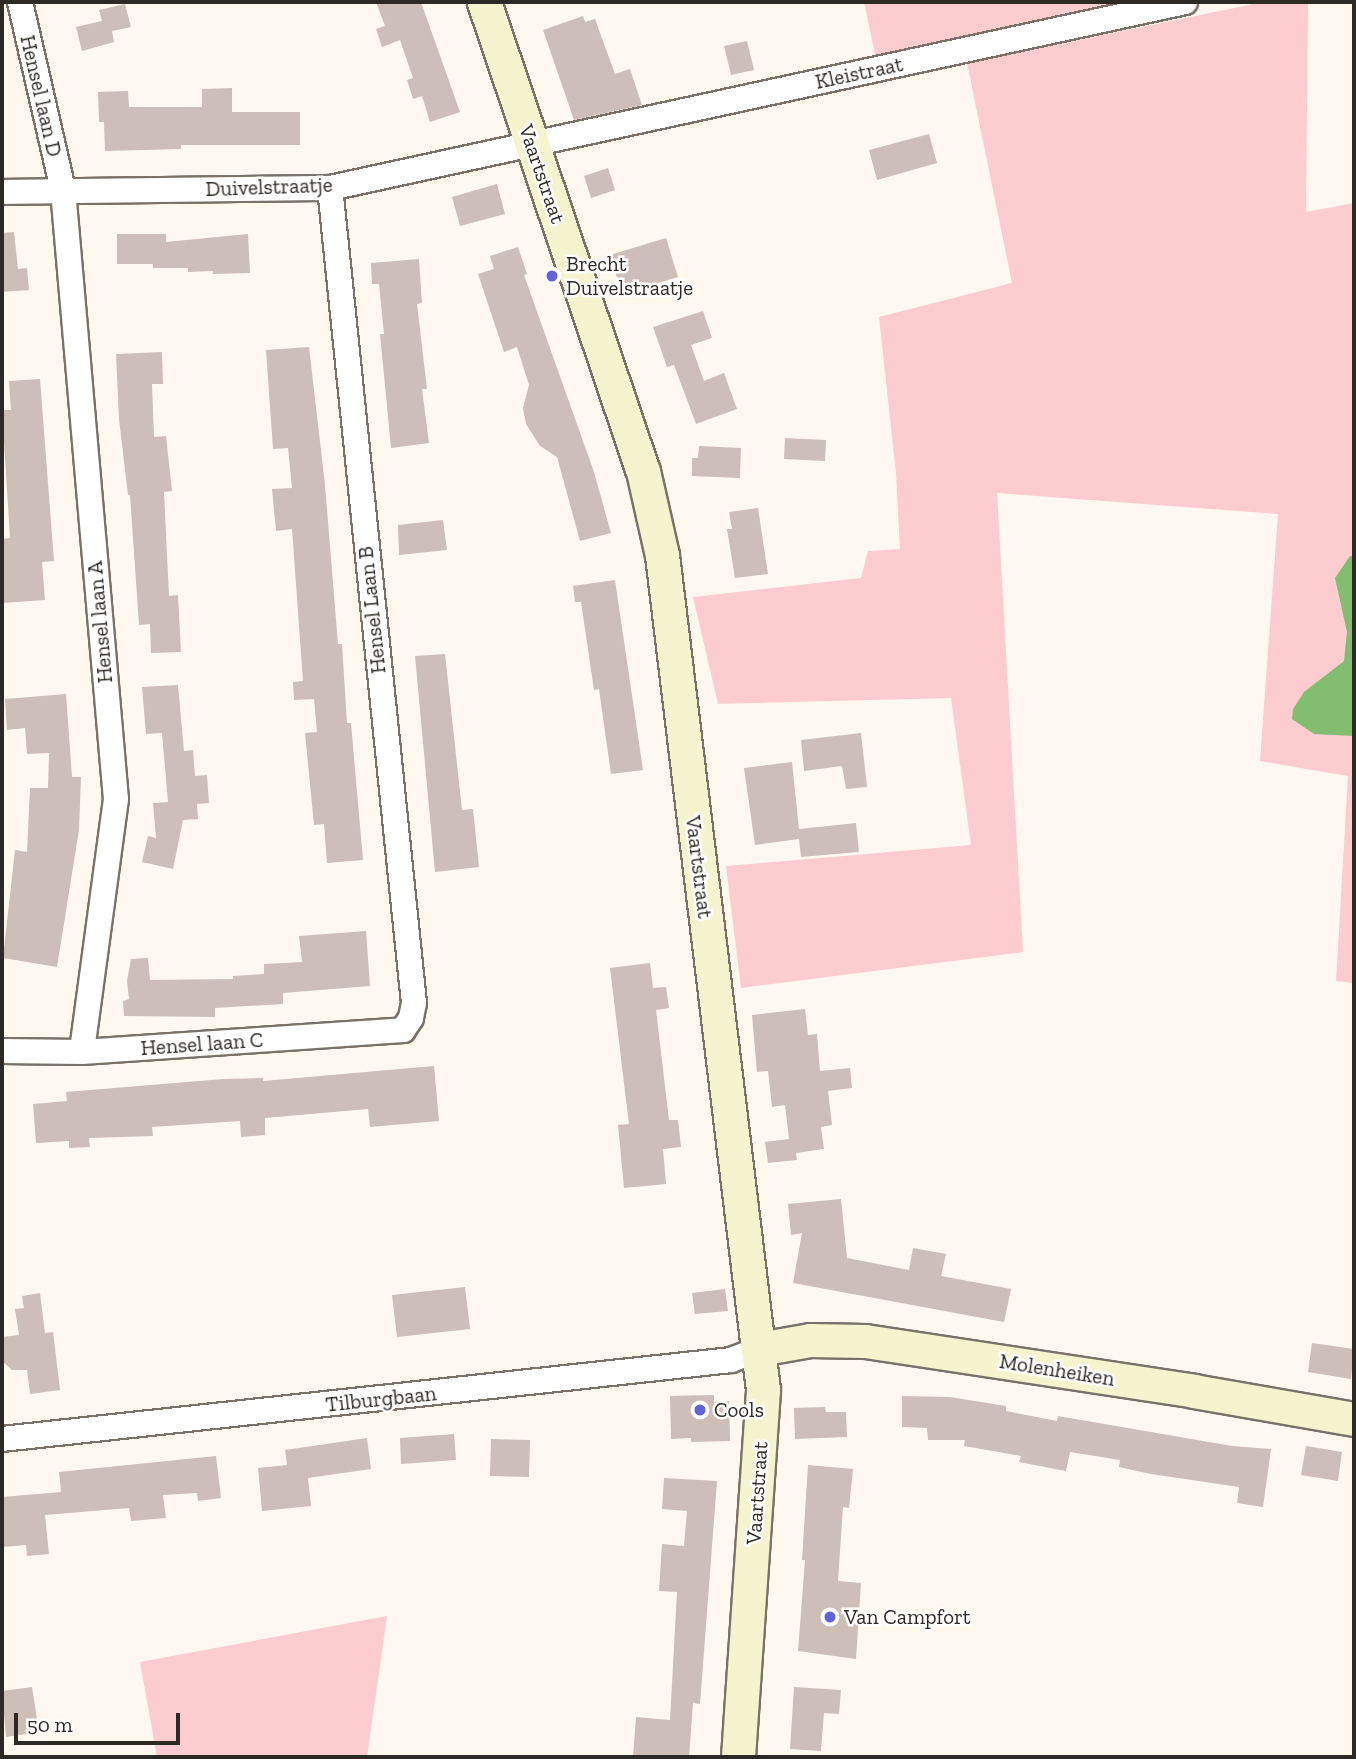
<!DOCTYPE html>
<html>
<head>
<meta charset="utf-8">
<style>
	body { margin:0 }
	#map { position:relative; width:1356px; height:1759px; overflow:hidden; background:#fff8ee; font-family:"Zilla Slab",serif }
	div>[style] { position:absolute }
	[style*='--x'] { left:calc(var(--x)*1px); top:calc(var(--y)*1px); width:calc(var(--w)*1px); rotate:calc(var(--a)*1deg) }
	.green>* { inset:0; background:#fccccf }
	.water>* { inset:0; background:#81be70 }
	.building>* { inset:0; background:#cdbeb8 }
	.roads { filter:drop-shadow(2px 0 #7a7268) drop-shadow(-2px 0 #7a7268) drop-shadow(0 2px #7a7268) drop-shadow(0 -2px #7a7268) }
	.street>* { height:24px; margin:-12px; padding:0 12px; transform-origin:12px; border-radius:12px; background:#fff }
	.secondary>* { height:33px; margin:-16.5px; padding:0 16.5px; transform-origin:16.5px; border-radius:16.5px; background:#f5f4ce }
	.dots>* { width:19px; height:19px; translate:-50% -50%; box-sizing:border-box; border:4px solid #fff; border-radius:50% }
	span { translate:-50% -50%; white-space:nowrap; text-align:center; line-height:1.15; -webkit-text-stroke:5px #fff; paint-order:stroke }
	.street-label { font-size:21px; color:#2d2a25 }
	.poi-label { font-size:21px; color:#2d2a25 }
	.left { translate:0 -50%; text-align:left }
	.frame { position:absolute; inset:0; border:4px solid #2d2a25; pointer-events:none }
	.scale { position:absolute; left:14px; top:1713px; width:166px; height:32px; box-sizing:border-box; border:4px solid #2d2a25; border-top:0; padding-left:9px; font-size:21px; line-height:24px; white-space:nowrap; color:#2d2a25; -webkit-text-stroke:5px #fff; paint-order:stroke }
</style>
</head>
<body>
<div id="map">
	<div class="green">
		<i style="clip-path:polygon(864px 2px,1124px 2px,1124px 4px,876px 59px)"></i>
		<i style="clip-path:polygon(1263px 2px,1308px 2px,1306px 212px,1354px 203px,1354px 983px,1336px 981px,1348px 776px,1260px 761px,1278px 514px,997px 493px,1023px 952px,741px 988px,726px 866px,971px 845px,951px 698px,718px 704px,693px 597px,861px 578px,868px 551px,900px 549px,896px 473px,879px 317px,1012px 283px,967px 63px)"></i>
		<i style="clip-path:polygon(387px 1616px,367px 1757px,157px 1757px,140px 1662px)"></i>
	</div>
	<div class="water">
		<i style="clip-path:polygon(1350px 556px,1354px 556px,1354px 736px,1314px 734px,1292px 719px,1293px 709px,1304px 692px,1344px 661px,1347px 632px,1335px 578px)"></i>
	</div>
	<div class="building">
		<i style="clip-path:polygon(376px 2px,421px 2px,460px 112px,430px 122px,422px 96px,413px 99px,407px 80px,413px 78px,400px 40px,382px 47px,376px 29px,385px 26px)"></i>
		<i style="clip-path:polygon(125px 4px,131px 27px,112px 31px,114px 42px,82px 51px,76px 27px,102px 21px,99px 10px)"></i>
		<i style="clip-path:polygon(583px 16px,585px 22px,595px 19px,615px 74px,630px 69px,642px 105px,574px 120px,543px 30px)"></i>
		<i style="clip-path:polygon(747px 41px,754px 70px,731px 75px,724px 46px)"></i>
		<i style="clip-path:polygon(232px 88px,232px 112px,300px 112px,300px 145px,181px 145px,181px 149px,105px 151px,104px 122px,99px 122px,98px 92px,128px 91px,129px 107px,202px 107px,202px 89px)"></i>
		<i style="clip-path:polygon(929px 134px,937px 163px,877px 180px,869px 150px)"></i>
		<i style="clip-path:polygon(608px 168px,615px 190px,591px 198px,584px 176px)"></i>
		<i style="clip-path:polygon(497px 184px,505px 214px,460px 226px,452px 197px)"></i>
		<i style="clip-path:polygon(14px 232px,18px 269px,27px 268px,29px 290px,2px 292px,2px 233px)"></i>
		<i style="clip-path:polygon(117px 234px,166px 234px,166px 242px,248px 234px,250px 273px,213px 274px,213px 271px,188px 272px,188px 268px,153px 268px,153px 264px,117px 264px)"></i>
		<i style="clip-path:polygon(666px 238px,678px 277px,622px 294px,610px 255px)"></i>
		<i style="clip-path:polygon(518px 247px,527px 274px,524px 275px,594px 472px,611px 533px,580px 541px,557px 457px,540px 446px,526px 424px,523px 408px,529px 385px,517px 347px,504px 352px,478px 274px,494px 269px,490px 256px)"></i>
		<i style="clip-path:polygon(419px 259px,422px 303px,417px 304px,427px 389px,422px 389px,429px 443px,391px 448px,380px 334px,384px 334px,379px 284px,372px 284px,371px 263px)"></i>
		<i style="clip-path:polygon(703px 311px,712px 338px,691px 345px,704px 381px,724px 373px,737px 409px,696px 424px,674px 365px,667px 367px,653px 327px)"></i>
		<i style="clip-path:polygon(309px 347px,325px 485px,338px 644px,342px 644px,347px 723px,351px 723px,363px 860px,327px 863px,324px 824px,314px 825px,305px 733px,317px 732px,314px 699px,294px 700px,293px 682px,303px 681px,292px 529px,276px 531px,272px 489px,292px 488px,288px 448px,273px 449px,266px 350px)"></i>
		<i style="clip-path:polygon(162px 352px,163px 384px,152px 384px,154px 437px,166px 436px,172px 491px,164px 492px,169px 596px,178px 595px,181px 652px,151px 653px,150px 624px,139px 625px,130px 495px,128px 495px,119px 419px,116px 354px)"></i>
		<i style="clip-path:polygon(40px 379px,54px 561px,42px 562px,45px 600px,2px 603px,2px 539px,10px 538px,2px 410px,11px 410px,9px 381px)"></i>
		<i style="clip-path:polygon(785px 438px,826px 440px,825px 461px,784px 459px)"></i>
		<i style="clip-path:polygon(699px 446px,741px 448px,740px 478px,692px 476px,692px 458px,698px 458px)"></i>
		<i style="clip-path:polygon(758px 508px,768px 574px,735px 578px,727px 529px,732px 529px,729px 512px)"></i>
		<i style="clip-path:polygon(443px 520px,447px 550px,399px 555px,398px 525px)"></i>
		<i style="clip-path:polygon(615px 580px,643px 770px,611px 774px,599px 689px,594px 690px,581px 602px,575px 602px,573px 586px)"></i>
		<i style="clip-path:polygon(445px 654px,462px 810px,473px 809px,479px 867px,435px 872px,415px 656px)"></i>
		<i style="clip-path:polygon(178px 685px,184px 751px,193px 750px,195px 776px,207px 775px,209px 803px,197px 804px,198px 819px,183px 820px,173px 869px,142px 862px,148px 836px,156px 838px,153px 803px,168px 802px,162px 733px,146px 734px,142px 687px)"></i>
		<i style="clip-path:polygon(66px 694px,72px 777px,81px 777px,79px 830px,57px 967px,3px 958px,15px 850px,27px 852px,30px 788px,48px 788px,49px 753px,27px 754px,25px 728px,7px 730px,5px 699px)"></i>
		<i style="clip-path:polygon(861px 733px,867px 787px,846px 789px,842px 766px,804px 771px,801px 740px)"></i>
		<i style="clip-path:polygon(792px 762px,799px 829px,856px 823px,859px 852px,801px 857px,799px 839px,755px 845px,744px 768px)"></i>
		<i style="clip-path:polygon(366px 931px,370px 986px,283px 993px,283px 1004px,215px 1008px,215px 1017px,124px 1016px,123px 1001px,129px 999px,127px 981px,131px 959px,148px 958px,150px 980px,233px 979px,233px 976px,264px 974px,264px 964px,302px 962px,299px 936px)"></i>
		<i style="clip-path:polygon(650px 963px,653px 988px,666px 987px,669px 1008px,656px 1010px,669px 1120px,678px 1120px,681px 1147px,663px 1149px,666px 1184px,624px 1188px,618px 1125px,629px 1124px,610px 968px)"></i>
		<i style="clip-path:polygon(805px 1009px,808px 1035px,817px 1034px,820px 1071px,850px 1068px,852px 1088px,828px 1091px,832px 1125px,821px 1127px,824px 1149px,796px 1153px,797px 1160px,768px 1163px,765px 1142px,789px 1139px,785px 1105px,772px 1107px,768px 1071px,757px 1072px,752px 1015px)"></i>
		<i style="clip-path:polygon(434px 1066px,439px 1121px,370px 1127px,368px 1109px,265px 1118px,265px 1135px,241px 1137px,240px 1121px,152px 1127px,153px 1136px,89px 1138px,90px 1147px,69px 1148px,69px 1141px,36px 1143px,33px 1104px,67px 1101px,66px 1092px,223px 1079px,263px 1078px,263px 1081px)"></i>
		<i style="clip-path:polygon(841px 1199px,847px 1258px,909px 1270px,913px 1248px,946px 1254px,941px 1276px,1011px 1289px,1004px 1322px,793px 1283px,802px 1233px,791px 1235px,788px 1204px)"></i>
		<i style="clip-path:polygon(465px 1287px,470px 1329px,397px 1337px,392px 1295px)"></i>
		<i style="clip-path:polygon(725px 1289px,728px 1311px,695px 1314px,692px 1293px)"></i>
		<i style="clip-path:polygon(40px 1293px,45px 1333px,53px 1332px,60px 1390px,30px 1394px,27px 1370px,12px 1370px,2px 1361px,2px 1337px,19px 1335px,15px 1309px,24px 1308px,22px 1296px)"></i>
		<i style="clip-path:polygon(1312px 1343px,1354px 1349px,1351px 1379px,1308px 1372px)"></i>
		<i style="clip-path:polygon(714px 1395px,714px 1402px,729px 1401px,730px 1441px,691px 1442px,691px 1438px,671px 1439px,670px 1396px)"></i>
		<i style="clip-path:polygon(902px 1396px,950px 1397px,1006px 1406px,1006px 1411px,1057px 1421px,1058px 1416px,1232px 1446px,1271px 1449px,1263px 1507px,1237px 1503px,1239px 1487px,1151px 1474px,1119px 1467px,1120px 1460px,1070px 1452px,1066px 1471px,1019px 1462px,1021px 1456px,964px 1446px,965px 1440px,928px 1440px,927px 1428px,902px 1427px)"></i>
		<i style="clip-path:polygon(825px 1407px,826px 1412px,846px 1412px,847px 1437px,795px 1439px,794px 1408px)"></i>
		<i style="clip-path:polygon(454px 1434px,456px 1460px,401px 1464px,400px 1438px)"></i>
		<i style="clip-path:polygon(367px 1438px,371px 1469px,308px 1478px,311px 1506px,262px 1511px,258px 1468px,287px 1465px,285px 1450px)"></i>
		<i style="clip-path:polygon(491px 1439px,530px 1440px,529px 1477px,490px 1476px)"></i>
		<i style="clip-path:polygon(1306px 1446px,1342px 1452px,1338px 1481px,1301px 1475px)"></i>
		<i style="clip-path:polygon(216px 1456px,221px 1498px,198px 1501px,197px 1493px,163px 1495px,166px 1518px,131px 1521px,129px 1508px,45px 1515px,49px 1554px,27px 1556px,26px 1545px,2px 1547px,2px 1497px,61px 1492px,59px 1472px)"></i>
		<i style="clip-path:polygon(808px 1465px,853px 1469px,849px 1508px,843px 1507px,838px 1581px,861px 1583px,856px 1659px,798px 1651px,805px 1560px,802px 1560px)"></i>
		<i style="clip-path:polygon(664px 1478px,717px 1481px,700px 1704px,693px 1703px,689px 1757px,633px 1757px,636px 1717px,670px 1720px,677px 1592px,659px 1591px,662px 1544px,684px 1546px,687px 1511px,662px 1509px)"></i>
		<i style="clip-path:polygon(32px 1687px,39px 1732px,6px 1737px,2px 1691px)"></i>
		<i style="clip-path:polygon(794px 1687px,841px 1690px,839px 1714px,824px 1713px,821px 1751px,790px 1749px)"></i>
	</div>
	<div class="roads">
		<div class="street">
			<i style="--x:20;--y:2;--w:193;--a:77.1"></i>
			<i style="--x:63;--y:190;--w:611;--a:85.03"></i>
			<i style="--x:116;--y:799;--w:255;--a:97.7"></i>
			<i style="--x:2;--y:192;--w:328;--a:-0.7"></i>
			<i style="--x:330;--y:188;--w:875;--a:-12.27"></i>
			<i style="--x:2;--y:1051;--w:80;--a:0.7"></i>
			<i style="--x:82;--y:1052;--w:322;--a:-3.9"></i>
			<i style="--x:403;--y:1030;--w:14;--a:-56"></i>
			<i style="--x:411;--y:1018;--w:15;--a:-79"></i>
			<i style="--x:414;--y:1003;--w:819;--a:-95.88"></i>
			<i style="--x:2;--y:1439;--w:733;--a:-6.18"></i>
			<i style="--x:731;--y:1360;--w:30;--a:-21"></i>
		</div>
		<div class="secondary">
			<i style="--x:484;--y:2;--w:495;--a:71.3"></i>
			<i style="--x:643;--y:471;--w:86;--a:77.3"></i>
			<i style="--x:662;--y:555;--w:841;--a:83.1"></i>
			<i style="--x:763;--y:1390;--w:368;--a:93.9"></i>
			<i style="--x:759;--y:1349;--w:52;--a:-10"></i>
			<i style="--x:810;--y:1340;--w:55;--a:1"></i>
			<i style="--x:865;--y:1341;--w:333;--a:8.6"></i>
			<i style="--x:1194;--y:1391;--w:162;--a:9.9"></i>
		</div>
	</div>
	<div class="dots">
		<i style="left:552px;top:276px;background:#6261da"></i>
		<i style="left:700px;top:1410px;background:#6261da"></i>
		<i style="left:830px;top:1617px;background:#6261da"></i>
	</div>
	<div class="street-label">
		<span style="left:859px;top:73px;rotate:-12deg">Kleistraat</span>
		<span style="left:41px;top:96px;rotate:77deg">Hensel laan D</span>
		<span style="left:542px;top:174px;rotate:71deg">Vaartstraat</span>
		<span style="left:269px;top:187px;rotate:-2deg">Duivelstraatje</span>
		<span style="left:372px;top:610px;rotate:-96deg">Hensel Laan B</span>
		<span style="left:100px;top:622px;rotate:-95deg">Hensel laan A</span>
		<span style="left:699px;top:867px;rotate:83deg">Vaartstraat</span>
		<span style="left:202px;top:1044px;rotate:-4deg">Hensel laan C</span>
		<span style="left:1057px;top:1370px;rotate:9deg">Molenheiken</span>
		<span style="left:381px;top:1399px;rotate:-6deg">Tilburgbaan</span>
		<span style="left:757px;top:1493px;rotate:-86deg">Vaartstraat</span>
	</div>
	<div class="poi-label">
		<span class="left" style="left:566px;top:276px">Brecht<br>Duivelstraatje</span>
		<span class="left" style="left:714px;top:1410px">Cools</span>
		<span class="left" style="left:844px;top:1617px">Van Campfort</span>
	</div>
	<div class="frame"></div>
	<div class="scale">50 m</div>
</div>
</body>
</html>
